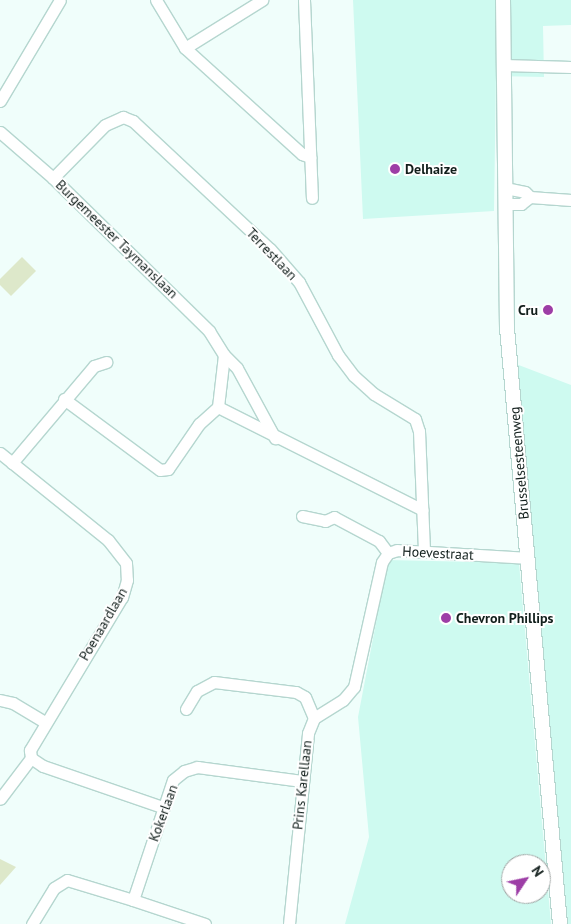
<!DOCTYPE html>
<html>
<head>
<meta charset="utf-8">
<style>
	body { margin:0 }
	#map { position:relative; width:571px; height:924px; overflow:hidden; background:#f0fefb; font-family:"PT Sans",sans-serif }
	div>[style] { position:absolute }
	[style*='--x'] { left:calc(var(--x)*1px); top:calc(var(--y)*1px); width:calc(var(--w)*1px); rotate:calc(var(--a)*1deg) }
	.built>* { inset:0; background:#cefaf0 }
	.green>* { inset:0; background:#dde8ca }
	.roads { filter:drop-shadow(1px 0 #b5d6cf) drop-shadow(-1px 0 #b5d6cf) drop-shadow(0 1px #b5d6cf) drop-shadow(0 -1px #b5d6cf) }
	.minor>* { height:11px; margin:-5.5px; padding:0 5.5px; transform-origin:5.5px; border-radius:5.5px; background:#fff }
	.major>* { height:14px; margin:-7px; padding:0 7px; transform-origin:7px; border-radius:7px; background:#fff }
	.dots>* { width:14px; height:14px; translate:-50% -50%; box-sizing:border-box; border:2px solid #fff; border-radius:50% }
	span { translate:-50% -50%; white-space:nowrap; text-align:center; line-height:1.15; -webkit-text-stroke:4px #fff; paint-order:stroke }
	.poi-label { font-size:14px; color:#121f1c; font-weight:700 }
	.left { translate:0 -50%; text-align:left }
	.right { translate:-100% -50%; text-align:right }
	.street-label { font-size:14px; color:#121f1c }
	.north { position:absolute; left:501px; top:854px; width:50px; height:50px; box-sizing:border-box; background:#fff; border:1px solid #a0a5a4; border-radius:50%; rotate:56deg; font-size:14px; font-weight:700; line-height:20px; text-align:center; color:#121f1c }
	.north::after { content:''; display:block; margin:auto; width:18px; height:22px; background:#9d3ea6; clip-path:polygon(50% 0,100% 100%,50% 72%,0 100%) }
</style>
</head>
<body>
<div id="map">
	<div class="built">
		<i style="clip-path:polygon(353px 0,571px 0,571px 25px,543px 26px,544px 77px,496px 76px,494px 211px,363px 219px)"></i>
		<i style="clip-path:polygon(516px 364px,571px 385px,571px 924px,568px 924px)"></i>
		<i style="clip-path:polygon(evenodd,388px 560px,519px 563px,551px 924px,345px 924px,369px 837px,358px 717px,388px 560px,511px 864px,541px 864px,541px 894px,511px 894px,511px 864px)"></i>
	</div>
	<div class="green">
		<i style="clip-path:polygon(22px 257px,36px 271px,11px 296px,0 285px,0 279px)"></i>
		<i style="clip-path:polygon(0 859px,16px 867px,0 885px)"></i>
	</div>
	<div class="roads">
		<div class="minor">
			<i style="--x:156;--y:0;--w:56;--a:58.9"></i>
			<i style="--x:185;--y:48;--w:158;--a:42.2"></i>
			<i style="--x:302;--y:154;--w:9;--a:21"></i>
			<i style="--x:304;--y:0;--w:198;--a:87.7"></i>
			<i style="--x:185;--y:48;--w:91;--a:-31.9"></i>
			<i style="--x:504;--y:65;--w:67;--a:1.7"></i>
			<i style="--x:0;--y:101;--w:117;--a:-59.3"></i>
			<i style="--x:0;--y:132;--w:70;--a:41"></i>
			<i style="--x:53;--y:178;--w:219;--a:44.4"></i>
			<i style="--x:209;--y:331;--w:28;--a:58"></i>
			<i style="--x:224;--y:355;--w:52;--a:96.6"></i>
			<i style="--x:218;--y:407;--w:229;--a:26.7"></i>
			<i style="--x:53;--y:178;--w:74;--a:-45.5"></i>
			<i style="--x:105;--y:125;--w:20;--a:-24"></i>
			<i style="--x:123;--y:117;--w:11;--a:22"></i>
			<i style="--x:133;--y:121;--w:187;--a:43.1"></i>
			<i style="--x:270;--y:249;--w:44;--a:48.7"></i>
			<i style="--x:299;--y:282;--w:83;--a:61.9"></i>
			<i style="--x:338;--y:355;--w:26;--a:53"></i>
			<i style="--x:354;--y:376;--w:27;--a:42"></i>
			<i style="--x:374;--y:394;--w:48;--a:31.4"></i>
			<i style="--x:415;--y:419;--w:13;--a:72"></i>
			<i style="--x:419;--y:431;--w:120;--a:87.6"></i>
			<i style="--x:505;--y:188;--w:20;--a:11"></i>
			<i style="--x:525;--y:192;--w:7;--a:45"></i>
			<i style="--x:530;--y:197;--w:41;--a:4.2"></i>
			<i style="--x:505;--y:204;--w:16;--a:0"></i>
			<i style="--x:521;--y:204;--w:11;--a:-38"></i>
			<i style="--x:224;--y:355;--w:18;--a:45"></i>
			<i style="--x:237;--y:368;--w:80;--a:61.5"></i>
			<i style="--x:64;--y:399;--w:119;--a:36.5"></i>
			<i style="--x:160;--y:470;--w:8;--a:-7"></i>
			<i style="--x:168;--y:469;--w:55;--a:-55.4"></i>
			<i style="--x:199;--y:424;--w:25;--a:-42"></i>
			<i style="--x:0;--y:453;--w:139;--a:38.9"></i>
			<i style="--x:108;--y:540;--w:29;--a:52"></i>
			<i style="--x:126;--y:563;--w:17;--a:87"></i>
			<i style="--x:127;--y:580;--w:18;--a:106"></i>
			<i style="--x:122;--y:597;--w:179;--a:121"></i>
			<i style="--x:30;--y:750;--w:8;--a:83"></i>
			<i style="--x:31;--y:758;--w:51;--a:127.1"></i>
			<i style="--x:12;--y:463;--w:127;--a:-49.8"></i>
			<i style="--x:94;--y:366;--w:13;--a:-18"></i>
			<i style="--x:302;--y:516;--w:24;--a:12"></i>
			<i style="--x:325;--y:521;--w:10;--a:-24"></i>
			<i style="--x:334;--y:517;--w:51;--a:28.1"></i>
			<i style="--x:379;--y:541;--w:15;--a:53"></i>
			<i style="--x:388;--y:553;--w:9;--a:-18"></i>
			<i style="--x:397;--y:550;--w:131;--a:3.5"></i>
			<i style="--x:0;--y:700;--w:13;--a:13"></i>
			<i style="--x:13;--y:703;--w:37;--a:31"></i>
			<i style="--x:186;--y:709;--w:21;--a:-59"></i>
			<i style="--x:197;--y:691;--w:19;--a:-28"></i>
			<i style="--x:214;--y:682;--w:83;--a:7"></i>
			<i style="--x:296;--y:692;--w:10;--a:29"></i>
			<i style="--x:305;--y:697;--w:23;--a:67"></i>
			<i style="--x:31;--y:758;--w:14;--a:34"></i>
			<i style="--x:43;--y:766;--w:126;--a:19"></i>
			<i style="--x:32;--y:924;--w:42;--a:-58.6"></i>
			<i style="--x:54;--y:888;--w:15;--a:-32"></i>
			<i style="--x:67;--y:880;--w:69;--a:16.9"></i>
			<i style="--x:205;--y:924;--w:76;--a:-161.6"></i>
			<i style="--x:133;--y:900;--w:126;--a:-71.6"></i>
			<i style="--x:173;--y:780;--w:14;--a:-39"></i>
			<i style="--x:184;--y:771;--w:14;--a:-17"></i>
			<i style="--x:197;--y:767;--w:106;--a:7.6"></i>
			<i style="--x:289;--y:924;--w:192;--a:-84.3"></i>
			<i style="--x:308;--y:733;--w:16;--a:-68"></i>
			<i style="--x:314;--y:718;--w:34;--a:-32"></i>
			<i style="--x:343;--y:700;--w:17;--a:-50"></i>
			<i style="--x:354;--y:687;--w:128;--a:-77.4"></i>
			<i style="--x:382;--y:562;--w:11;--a:-56"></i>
		</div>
		<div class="major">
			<i style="--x:503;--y:0;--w:328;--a:89.3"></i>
			<i style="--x:507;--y:328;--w:598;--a:84.92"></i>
		</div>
	</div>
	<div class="dots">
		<i style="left:395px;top:169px;background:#9d3ea6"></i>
		<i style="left:548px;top:310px;background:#9d3ea6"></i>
		<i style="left:446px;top:618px;background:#9d3ea6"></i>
	</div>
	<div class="poi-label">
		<span class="left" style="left:405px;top:169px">Delhaize</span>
		<span class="right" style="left:538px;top:310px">Cru</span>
		<span class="left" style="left:456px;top:618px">Chevron Phillips</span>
	</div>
	<div class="street-label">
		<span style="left:117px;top:239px;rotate:44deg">Burgemeester Taymanslaan</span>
		<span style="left:272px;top:254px;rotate:46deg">Terrestlaan</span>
		<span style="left:519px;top:463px;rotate:-95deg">Brusselsesteenweg</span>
		<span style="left:438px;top:553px;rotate:3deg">Hoevestraat</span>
		<span style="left:103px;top:624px;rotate:-60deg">Poenaardlaan</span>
		<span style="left:302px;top:785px;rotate:-84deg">Prins Karellaan</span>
		<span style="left:163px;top:813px;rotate:-70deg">Kokerlaan</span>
	</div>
	<div class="north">N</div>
</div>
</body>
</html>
